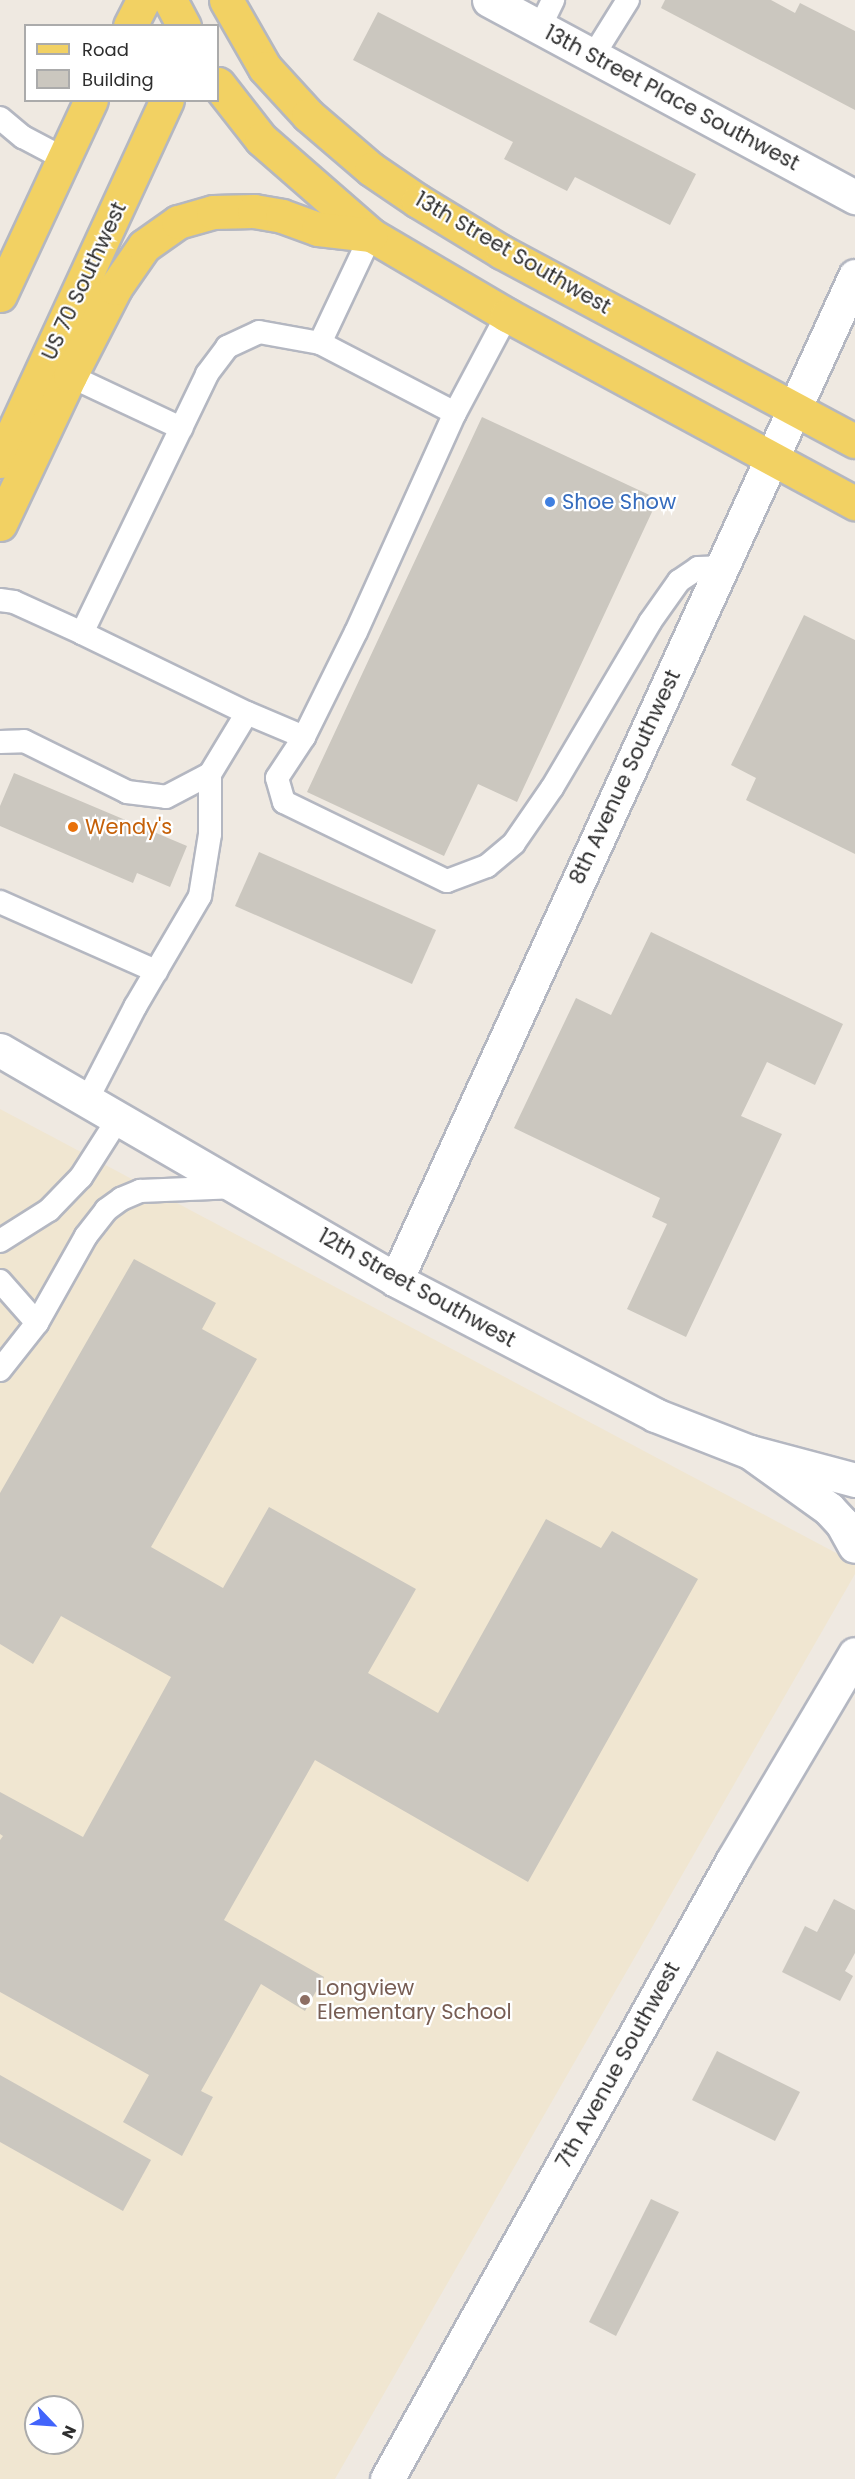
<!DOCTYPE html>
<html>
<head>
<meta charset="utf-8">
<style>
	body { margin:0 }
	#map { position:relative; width:855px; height:2479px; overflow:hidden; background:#efe9e1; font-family:Poppins,sans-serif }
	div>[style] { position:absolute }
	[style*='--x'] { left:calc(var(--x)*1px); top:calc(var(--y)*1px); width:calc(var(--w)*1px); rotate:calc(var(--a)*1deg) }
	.education>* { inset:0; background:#f0e6d1 }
	.building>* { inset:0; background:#cbc7bf }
	.roads { filter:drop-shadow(2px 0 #b4b7c1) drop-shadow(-2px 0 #b4b7c1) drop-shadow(0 2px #b4b7c1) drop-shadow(0 -2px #b4b7c1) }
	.service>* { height:22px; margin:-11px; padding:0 11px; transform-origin:11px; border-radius:11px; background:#fff }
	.minor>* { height:33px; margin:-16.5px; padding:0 16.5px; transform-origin:16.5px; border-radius:16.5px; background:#fff }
	.tertiary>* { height:33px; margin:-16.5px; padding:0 16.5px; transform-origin:16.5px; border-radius:16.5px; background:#fff }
	.primary>* { height:33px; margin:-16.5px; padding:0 16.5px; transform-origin:16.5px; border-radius:16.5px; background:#f2d163 }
	.dots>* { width:16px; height:16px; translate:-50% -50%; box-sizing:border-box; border:3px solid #fff; border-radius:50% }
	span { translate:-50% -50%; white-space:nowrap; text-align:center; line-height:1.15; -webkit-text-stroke:4.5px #fff; paint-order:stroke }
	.street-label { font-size:21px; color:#2e2e2e }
	.shop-label { font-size:21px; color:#366cbe }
	.left { translate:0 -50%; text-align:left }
	.food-label { font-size:21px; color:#c56008 }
	.education-label { font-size:21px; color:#785e54 }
	.legend { position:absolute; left:24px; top:24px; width:195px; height:78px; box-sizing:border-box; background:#fff; border:2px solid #ababab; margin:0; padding:8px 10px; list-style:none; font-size:18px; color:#2e2e2e }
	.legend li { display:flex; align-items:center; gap:12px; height:30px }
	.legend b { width:30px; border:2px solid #ababab }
	.north { position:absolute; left:24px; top:2395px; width:60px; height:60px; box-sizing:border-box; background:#fff; border:2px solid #ababab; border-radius:50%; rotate:115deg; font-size:16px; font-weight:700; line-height:24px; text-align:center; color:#2e2e2e }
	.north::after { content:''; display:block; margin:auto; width:21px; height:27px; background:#4264fb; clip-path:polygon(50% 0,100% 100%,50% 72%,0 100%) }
</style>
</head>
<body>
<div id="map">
	<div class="education">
		<i style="clip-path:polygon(evenodd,0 1109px,855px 1563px,855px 1574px,335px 2479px,0 2479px,0 1109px,36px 2407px,72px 2407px,72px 2443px,36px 2443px,36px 2407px)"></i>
	</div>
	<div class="building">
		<i style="clip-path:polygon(665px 0,771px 0,795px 13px,800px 3px,855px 31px,855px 110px,661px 8px)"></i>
		<i style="clip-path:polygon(378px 12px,696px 174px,670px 225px,575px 177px,567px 191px,504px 159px,513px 142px,353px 60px)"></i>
		<i style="clip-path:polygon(482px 417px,658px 499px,517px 802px,478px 784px,444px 856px,307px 792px)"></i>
		<i style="clip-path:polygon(804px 615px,855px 640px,855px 854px,746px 800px,756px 778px,731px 765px)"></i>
		<i style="clip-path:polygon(14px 773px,187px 846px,170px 887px,137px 873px,133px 883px,0 826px,0 806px)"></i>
		<i style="clip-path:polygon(259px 852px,436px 930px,412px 984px,235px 906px)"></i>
		<i style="clip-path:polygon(651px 932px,843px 1024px,815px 1085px,767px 1062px,741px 1116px,782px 1134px,686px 1337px,627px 1309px,667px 1224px,652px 1217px,660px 1198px,514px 1128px,576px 998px,611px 1015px)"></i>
		<i style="clip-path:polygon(134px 1259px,216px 1303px,202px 1329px,257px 1359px,151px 1547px,223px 1588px,269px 1507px,416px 1589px,368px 1673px,438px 1713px,546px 1519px,601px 1548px,612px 1531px,698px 1579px,528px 1882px,315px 1760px,224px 1920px,324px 1977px,305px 2011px,261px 1984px,201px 2091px,213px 2097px,182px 2156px,123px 2122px,149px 2075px,0 1992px,0 1840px,3px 1836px,0 1834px,0 1792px,83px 1837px,171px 1677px,61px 1616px,33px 1664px,0 1644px,0 1493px)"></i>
		<i style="clip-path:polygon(834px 1899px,855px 1910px,855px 1953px,845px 1971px,853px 1976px,840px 2001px,782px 1972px,805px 1926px,817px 1932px)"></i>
		<i style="clip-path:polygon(717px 2051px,800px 2092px,775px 2141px,692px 2100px)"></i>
		<i style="clip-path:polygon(0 2075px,151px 2160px,123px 2211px,0 2142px)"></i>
		<i style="clip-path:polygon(651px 2199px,679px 2212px,616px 2336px,589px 2322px)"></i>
	</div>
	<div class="roads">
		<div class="service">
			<i style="--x:540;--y:27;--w:30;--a:-64"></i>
			<i style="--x:593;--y:56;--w:66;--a:-58"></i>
			<i style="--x:0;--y:118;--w:30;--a:40"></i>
			<i style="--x:23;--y:137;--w:45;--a:27.7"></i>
			<i style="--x:70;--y:376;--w:123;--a:25.1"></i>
			<i style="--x:455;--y:413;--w:111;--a:-62"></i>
			<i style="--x:0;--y:600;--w:14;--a:8"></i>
			<i style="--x:14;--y:602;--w:75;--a:24.5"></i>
			<i style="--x:82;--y:633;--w:288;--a:-64.2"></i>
			<i style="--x:207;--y:374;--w:34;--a:-53"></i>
			<i style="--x:227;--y:347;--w:35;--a:-25"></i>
			<i style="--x:259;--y:332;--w:62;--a:10.2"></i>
			<i style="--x:320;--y:343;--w:119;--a:-64.7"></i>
			<i style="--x:82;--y:633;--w:183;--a:25.9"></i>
			<i style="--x:247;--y:713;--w:62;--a:22.8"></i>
			<i style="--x:304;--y:737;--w:117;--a:-63.7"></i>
			<i style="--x:356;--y:632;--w:240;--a:-65.7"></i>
			<i style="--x:455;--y:413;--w:152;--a:-152.6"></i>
			<i style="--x:304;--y:737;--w:49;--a:123.4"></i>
			<i style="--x:277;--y:778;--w:25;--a:74"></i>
			<i style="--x:284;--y:802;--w:181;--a:25.9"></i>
			<i style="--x:447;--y:881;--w:43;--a:-20.6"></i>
			<i style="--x:487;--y:866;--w:35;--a:-40"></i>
			<i style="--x:514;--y:843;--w:67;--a:-55.4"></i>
			<i style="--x:552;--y:788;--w:193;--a:-59.4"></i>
			<i style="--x:650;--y:622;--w:50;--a:-54.7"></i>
			<i style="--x:679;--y:581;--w:23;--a:-34"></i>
			<i style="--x:698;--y:568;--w:24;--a:-2"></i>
			<i style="--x:0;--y:742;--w:24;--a:-2"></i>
			<i style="--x:24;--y:741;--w:115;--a:26.3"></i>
			<i style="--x:127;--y:792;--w:39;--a:7"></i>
			<i style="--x:166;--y:797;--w:50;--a:-27.6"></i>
			<i style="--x:210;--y:774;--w:71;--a:-58.8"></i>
			<i style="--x:0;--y:902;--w:171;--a:23.9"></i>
			<i style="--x:87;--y:1100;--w:105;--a:-62.7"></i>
			<i style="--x:135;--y:1007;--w:129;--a:-59.6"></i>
			<i style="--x:200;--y:896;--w:63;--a:-80.8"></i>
			<i style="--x:210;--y:834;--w:60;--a:-90"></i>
			<i style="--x:0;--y:1241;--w:58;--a:-32.3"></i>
			<i style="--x:49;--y:1210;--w:46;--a:-45.9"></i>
			<i style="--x:81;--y:1177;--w:69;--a:-57.5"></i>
			<i style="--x:0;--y:1281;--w:56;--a:48.6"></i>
			<i style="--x:0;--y:1370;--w:60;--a:-51.8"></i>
			<i style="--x:37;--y:1323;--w:100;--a:-60.6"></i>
			<i style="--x:86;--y:1236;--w:33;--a:-52"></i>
			<i style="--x:106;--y:1210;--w:19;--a:-36"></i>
			<i style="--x:121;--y:1199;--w:21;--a:-23"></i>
			<i style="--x:140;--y:1191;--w:97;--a:-2.4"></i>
		</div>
		<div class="minor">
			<i style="--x:489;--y:0;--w:416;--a:28.3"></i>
			<i style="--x:0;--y:1050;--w:458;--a:30.1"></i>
			<i style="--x:396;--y:1280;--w:292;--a:27.5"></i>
			<i style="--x:655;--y:1415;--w:102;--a:21.3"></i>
			<i style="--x:750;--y:1452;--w:109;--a:14.9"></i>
			<i style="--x:396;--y:1280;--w:1104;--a:-65.43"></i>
		</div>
		<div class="tertiary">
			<i style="--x:750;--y:1452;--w:97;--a:35.8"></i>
			<i style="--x:829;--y:1509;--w:19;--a:47"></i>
			<i style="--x:842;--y:1523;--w:26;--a:61"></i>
			<i style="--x:387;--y:2479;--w:709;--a:-60.8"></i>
			<i style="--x:733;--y:1860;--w:239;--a:-59.4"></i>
		</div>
		<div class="primary">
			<i style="--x:170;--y:0;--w:30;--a:62"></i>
			<i style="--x:226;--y:0;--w:78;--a:60.2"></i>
			<i style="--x:265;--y:68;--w:64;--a:47.5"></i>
			<i style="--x:308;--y:115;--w:83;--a:40.6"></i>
			<i style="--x:371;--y:169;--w:57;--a:34.2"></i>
			<i style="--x:418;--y:201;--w:98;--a:31.3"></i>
			<i style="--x:502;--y:252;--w:400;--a:28.2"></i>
			<i style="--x:130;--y:26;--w:29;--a:-63"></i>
			<i style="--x:218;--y:84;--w:70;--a:52"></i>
			<i style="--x:261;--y:139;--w:146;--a:41.1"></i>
			<i style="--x:371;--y:235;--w:158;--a:30.5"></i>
			<i style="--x:507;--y:315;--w:396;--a:28.4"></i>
			<i style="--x:0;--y:295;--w:215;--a:-65"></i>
			<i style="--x:0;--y:461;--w:398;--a:-65.2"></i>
			<i style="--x:0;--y:524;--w:164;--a:-64.7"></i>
			<i style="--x:70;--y:376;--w:99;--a:-62.9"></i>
			<i style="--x:115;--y:288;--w:51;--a:-55.4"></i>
			<i style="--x:144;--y:246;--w:42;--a:-35.2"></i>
			<i style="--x:178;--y:222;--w:36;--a:-16"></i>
			<i style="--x:213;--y:212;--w:41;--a:-1.4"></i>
			<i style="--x:254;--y:211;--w:28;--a:10"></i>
			<i style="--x:282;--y:216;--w:38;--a:20"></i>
			<i style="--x:318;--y:229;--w:53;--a:6.5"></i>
		</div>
	</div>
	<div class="dots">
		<i style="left:550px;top:502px;background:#3f7fe0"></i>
		<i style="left:73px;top:827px;background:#e8710a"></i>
		<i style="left:305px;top:2000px;background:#8d6e63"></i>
	</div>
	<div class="street-label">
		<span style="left:672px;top:98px;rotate:28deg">13th Street Place Southwest</span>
		<span style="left:513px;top:253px;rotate:30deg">13th Street Southwest</span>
		<span style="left:84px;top:281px;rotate:-65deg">US 70 Southwest</span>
		<span style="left:625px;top:777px;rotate:-65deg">8th Avenue Southwest</span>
		<span style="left:417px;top:1288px;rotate:29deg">12th Street Southwest</span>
		<span style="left:618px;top:2065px;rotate:-61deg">7th Avenue Southwest</span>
	</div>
	<div class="shop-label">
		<span class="left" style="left:562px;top:502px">Shoe Show</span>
	</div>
	<div class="food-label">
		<span class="left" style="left:85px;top:827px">Wendy's</span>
	</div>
	<div class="education-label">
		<span class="left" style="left:317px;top:2000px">Longview<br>Elementary School</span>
	</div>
	<ul class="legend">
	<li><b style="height:8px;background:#f2d163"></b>Road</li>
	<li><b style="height:16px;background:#cbc7bf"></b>Building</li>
	</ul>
	<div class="north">N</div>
</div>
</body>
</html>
